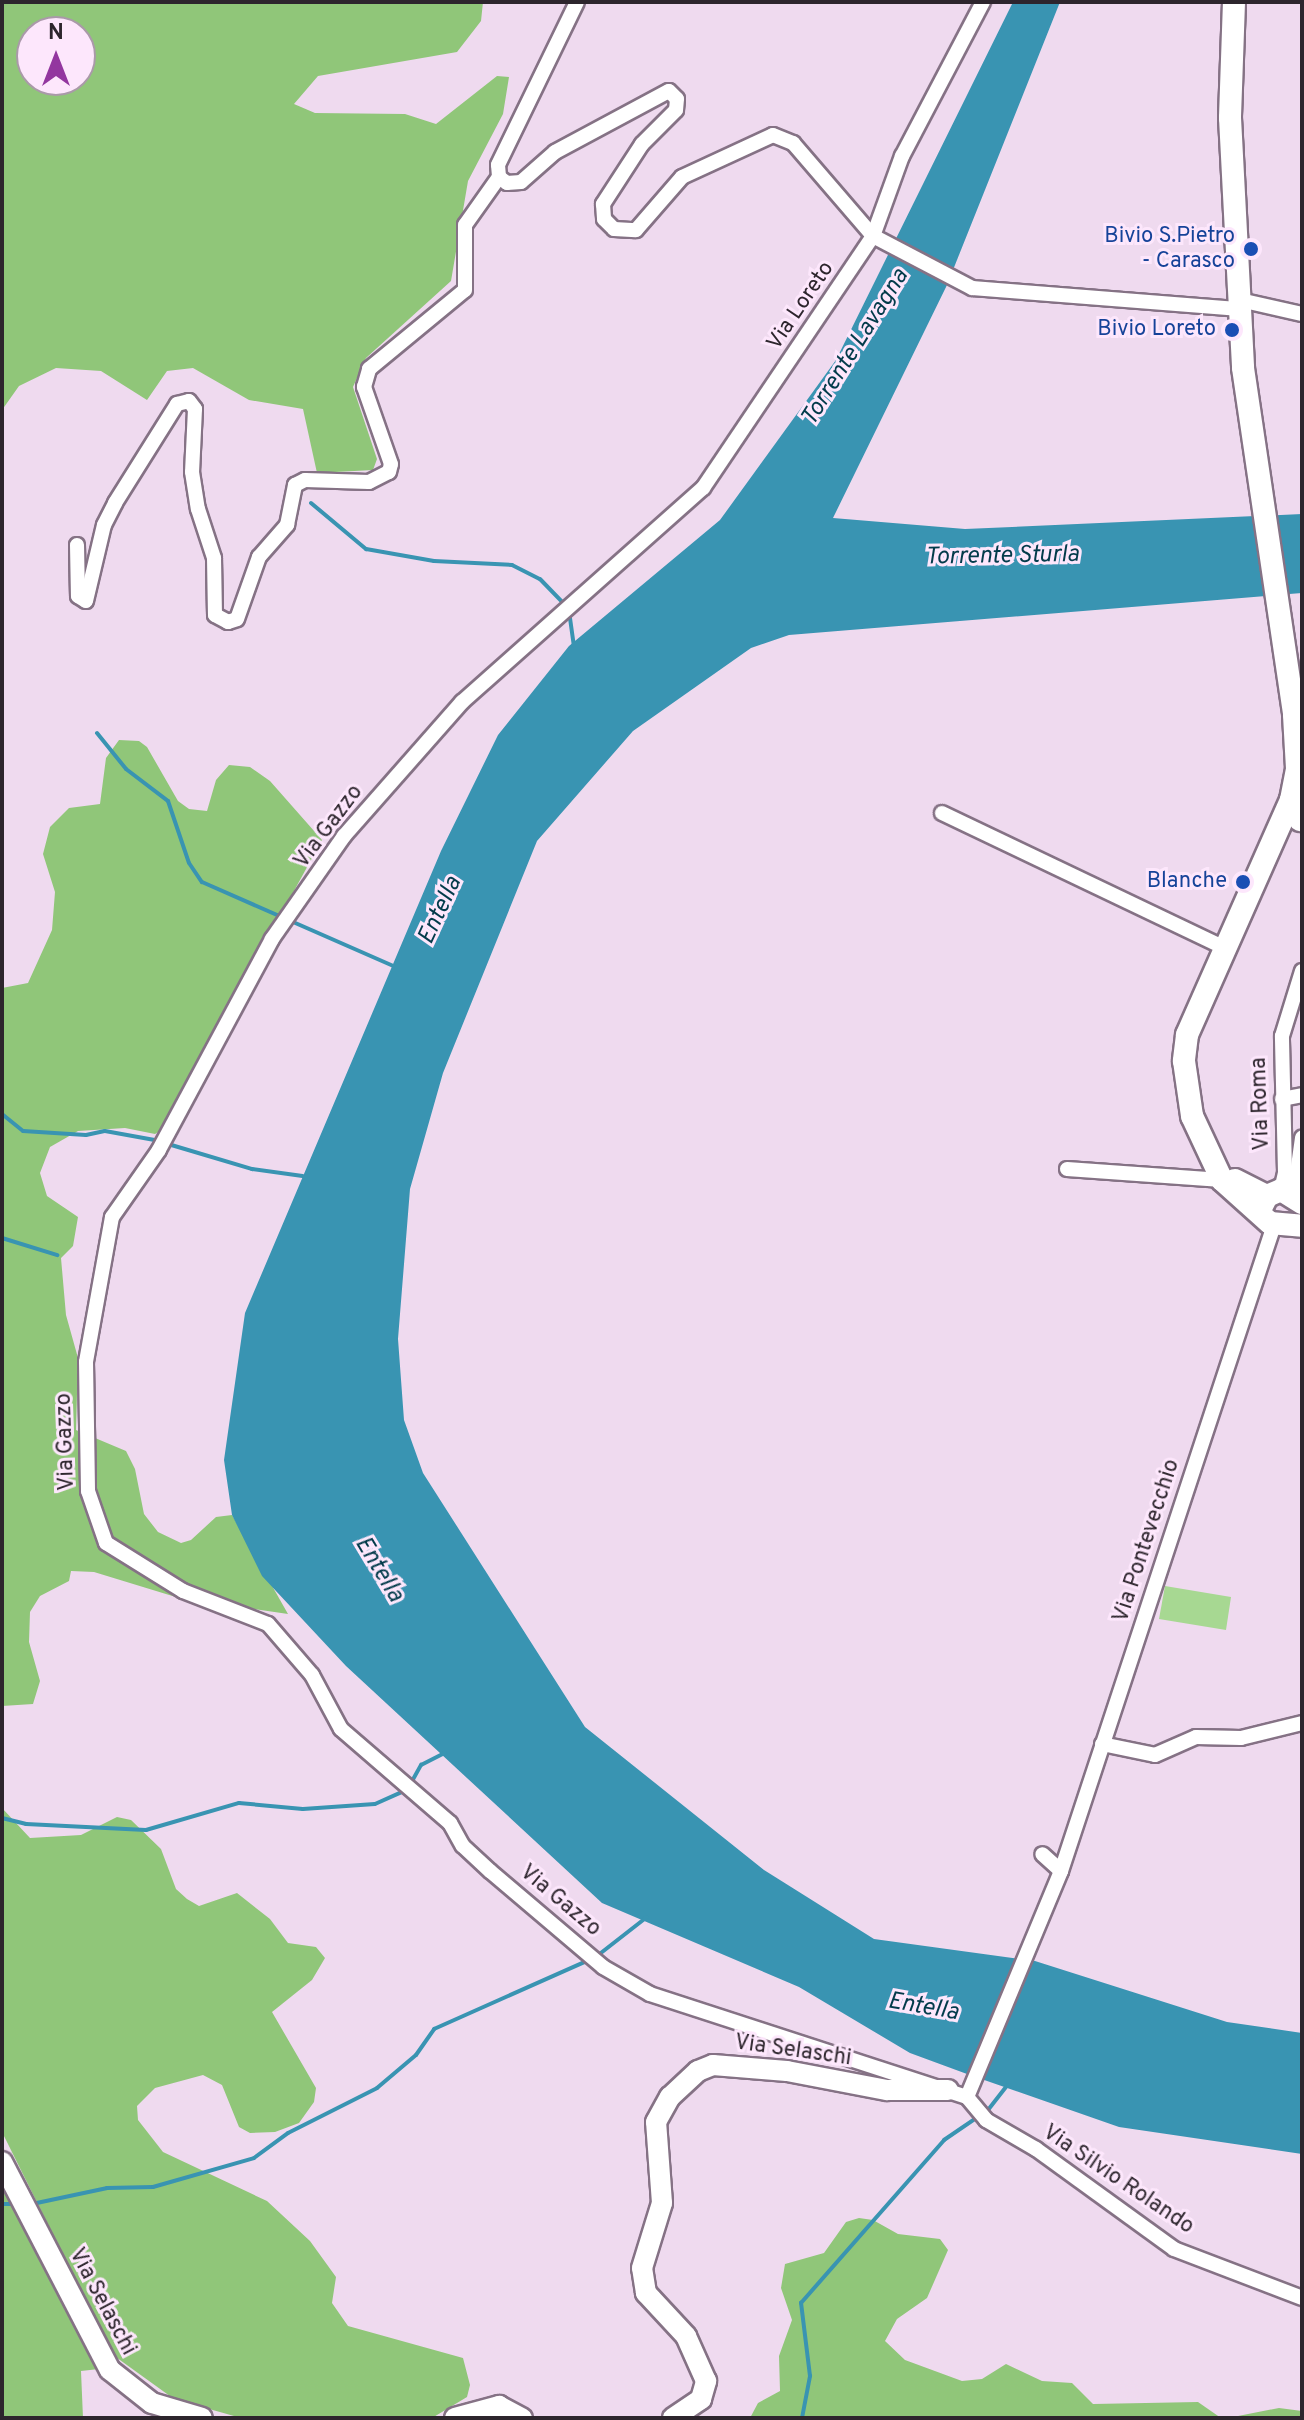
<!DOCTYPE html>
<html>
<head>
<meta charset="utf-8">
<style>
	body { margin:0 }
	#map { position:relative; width:1304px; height:2420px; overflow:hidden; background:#efdaef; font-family:Overpass,sans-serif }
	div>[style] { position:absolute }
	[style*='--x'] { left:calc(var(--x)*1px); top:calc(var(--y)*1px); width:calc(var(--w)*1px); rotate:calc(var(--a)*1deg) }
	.green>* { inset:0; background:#a7d892 }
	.forest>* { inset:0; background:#90c679 }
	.water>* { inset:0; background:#3994b2 }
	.stream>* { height:4px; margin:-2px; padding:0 2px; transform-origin:2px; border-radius:2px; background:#3994b2 }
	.roads { filter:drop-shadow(2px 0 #857285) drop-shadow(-2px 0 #857285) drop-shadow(0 2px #857285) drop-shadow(0 -2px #857285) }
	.street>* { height:14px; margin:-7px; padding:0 7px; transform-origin:7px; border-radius:7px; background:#fff }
	.secondary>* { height:20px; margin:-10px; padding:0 10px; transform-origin:10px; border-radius:10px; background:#fff }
	.primary>* { height:22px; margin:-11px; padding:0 11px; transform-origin:11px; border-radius:11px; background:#fff }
	.dots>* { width:22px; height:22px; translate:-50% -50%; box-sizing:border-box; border:4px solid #fde7fc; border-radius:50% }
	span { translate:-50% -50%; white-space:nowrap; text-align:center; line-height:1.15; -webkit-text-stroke:6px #fde7fc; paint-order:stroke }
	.transit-label { font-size:22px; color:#164399 }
	.right { translate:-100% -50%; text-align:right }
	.street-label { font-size:22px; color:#2d252d }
	.water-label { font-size:24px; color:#033b4b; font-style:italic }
	.frame { position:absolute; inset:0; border:4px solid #2d252d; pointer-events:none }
	.north { position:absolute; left:16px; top:16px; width:80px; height:80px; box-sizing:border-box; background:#fde7fc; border:2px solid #aa99a9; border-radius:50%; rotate:0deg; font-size:22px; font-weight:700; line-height:32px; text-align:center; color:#2d252d }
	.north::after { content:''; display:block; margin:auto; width:28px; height:36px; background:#93369f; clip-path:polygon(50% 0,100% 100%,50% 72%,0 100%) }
</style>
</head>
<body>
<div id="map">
	<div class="green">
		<i style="clip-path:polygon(1165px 1586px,1231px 1597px,1226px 1630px,1159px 1619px)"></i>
	</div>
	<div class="forest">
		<i style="clip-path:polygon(evenodd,2px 2px,483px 2px,481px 21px,457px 52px,318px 76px,294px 104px,315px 113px,405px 114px,436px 124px,497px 76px,509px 77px,503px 114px,468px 181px,451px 281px,366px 358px,353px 387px,377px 459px,373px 470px,317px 473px,303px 409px,249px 400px,193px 368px,167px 371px,147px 400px,101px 371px,56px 368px,19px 386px,2px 410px,2px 2px,32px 32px,80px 32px,80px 80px,32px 80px,32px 32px)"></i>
		<i style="clip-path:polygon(119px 740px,139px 741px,147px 747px,178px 801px,189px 809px,207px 811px,216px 780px,229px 765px,250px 767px,270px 781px,322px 840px,163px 1129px,155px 1134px,125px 1128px,78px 1131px,50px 1147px,40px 1173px,47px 1196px,78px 1217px,73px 1246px,61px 1258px,66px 1315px,78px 1358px,76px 1430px,126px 1451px,135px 1469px,144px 1514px,158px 1532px,181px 1543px,191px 1540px,216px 1517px,232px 1515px,288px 1614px,179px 1598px,94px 1572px,71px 1571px,69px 1581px,40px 1596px,30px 1612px,29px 1642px,40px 1681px,33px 1704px,2px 1706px,2px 988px,28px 983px,52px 930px,55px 892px,43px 854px,50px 827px,69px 808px,100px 804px,106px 758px)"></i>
		<i style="clip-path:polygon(2px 1808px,30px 1838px,81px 1835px,117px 1817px,131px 1820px,161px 1849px,176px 1889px,187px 1899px,199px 1906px,237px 1893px,270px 1919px,288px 1943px,316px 1947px,325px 1958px,312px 1980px,272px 2012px,316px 2088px,314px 2102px,299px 2123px,275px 2132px,250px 2133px,239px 2127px,222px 2085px,203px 2075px,155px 2088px,137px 2106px,138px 2120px,163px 2152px,267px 2201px,310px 2241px,336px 2277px,332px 2303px,348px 2326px,463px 2358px,470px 2385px,467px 2397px,432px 2418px,241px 2418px,174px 2399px,113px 2355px,2px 2132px)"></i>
		<i style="clip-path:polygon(2px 2186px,99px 2369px,81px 2371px,83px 2418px,2px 2418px)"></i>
		<i style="clip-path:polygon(859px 2218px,873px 2220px,898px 2234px,940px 2239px,948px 2250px,927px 2298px,897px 2319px,885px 2341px,905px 2360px,962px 2381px,982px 2379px,1006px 2364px,1042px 2381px,1072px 2383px,1093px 2404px,1198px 2402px,1221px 2418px,750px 2418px,758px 2403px,780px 2391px,779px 2356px,792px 2320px,781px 2288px,785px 2264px,824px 2253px,846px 2222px)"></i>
		<i style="clip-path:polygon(1279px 2408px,1302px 2411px,1302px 2418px,1228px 2418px)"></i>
	</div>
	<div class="water">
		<i style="clip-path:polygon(1013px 2px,1060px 2px,947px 285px,833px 518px,965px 529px,1302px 514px,1302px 593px,789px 635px,751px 648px,633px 731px,537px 841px,443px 1073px,410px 1189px,398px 1339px,404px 1420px,423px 1473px,585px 1727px,764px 1870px,874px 1939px,1035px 1961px,1227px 2022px,1302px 2033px,1302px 2154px,1119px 2127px,967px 2074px,910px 2053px,799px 1987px,602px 1903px,346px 1666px,262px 1576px,232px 1515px,224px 1460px,245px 1313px,441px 851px,498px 735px,569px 646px,720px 520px,836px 360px)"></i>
	</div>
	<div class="stream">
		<i style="--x:311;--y:503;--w:72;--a:39.9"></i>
		<i style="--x:366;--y:549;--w:69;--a:10"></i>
		<i style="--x:434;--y:561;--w:78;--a:2.9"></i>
		<i style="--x:512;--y:565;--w:31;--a:27"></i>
		<i style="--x:540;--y:579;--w:35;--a:46"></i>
		<i style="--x:569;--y:611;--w:35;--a:82"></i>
		<i style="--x:97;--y:733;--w:46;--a:51.1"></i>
		<i style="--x:126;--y:769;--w:53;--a:37.3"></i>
		<i style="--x:168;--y:801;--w:65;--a:71.3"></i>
		<i style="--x:189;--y:863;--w:23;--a:56"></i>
		<i style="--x:202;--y:882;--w:209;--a:23.7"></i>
		<i style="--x:2;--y:1114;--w:27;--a:39"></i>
		<i style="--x:23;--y:1131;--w:63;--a:3.6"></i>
		<i style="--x:86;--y:1135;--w:19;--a:-12"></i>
		<i style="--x:105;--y:1131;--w:56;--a:10.3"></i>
		<i style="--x:168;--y:1144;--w:88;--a:16.6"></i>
		<i style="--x:252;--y:1169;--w:51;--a:7.8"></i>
		<i style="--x:2;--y:1238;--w:58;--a:17.2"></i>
		<i style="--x:411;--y:1783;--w:21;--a:-61"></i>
		<i style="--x:421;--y:1765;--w:27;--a:-27"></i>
		<i style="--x:2;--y:1818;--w:25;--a:14"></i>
		<i style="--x:26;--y:1824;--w:120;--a:2.9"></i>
		<i style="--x:146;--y:1830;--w:97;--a:-16.2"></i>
		<i style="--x:239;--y:1803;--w:64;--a:5.4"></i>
		<i style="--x:303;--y:1809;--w:72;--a:-4"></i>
		<i style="--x:375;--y:1804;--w:34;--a:-24"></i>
		<i style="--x:597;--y:1956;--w:63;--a:-38"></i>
		<i style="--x:2;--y:2204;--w:14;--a:0"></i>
		<i style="--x:32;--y:2204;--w:77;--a:-12"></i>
		<i style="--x:107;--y:2188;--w:46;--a:-1.2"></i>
		<i style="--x:153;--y:2187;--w:105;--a:-16"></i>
		<i style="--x:254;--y:2158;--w:42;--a:-36.3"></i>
		<i style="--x:288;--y:2133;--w:100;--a:-26.8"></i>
		<i style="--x:377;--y:2088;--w:51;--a:-40.2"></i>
		<i style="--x:416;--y:2055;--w:32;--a:-55"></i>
		<i style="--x:434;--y:2029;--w:170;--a:-24"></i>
		<i style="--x:802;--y:2418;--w:43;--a:-79.2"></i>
		<i style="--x:810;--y:2376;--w:74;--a:-97"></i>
		<i style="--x:801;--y:2303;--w:217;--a:-48.7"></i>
		<i style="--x:944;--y:2140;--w:53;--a:-34.3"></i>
		<i style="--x:988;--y:2110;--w:31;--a:-52"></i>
	</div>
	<div class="roads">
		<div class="street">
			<i style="--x:577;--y:2;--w:181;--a:115.9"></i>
			<i style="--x:498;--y:165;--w:12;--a:85"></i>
			<i style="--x:499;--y:177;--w:10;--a:37"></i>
			<i style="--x:507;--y:183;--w:14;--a:-4"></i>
			<i style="--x:521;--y:182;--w:45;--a:-41.4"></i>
			<i style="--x:555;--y:152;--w:129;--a:-28.2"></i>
			<i style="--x:669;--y:91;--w:11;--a:45"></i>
			<i style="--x:677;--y:99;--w:11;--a:95"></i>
			<i style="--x:676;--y:110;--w:48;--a:135"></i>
			<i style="--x:642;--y:144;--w:72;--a:123"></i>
			<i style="--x:603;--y:204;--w:15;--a:86"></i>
			<i style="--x:604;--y:219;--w:14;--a:45"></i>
			<i style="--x:614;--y:229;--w:22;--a:3"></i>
			<i style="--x:636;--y:230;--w:70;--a:-49"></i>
			<i style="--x:682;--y:177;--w:100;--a:-24.8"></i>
			<i style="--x:773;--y:135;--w:22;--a:22"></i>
			<i style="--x:793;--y:143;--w:123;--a:49.3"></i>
			<i style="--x:873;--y:236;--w:112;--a:27.7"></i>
			<i style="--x:972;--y:288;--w:269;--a:4.5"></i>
			<i style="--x:983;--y:2;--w:174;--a:117.7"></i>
			<i style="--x:902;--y:156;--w:85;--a:109.9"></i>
			<i style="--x:873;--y:236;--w:304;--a:124"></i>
			<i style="--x:703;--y:488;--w:322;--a:138.4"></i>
			<i style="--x:462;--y:702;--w:179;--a:131.4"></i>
			<i style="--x:344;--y:836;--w:126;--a:125"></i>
			<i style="--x:272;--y:939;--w:239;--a:118.2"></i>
			<i style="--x:159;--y:1150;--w:82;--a:125"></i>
			<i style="--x:112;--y:1217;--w:147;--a:100.2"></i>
			<i style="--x:86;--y:1362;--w:129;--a:89.1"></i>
			<i style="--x:88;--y:1491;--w:55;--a:70.9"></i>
			<i style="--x:106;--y:1543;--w:91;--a:31.9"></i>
			<i style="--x:183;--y:1591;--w:91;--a:21.2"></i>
			<i style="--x:268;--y:1624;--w:67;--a:49.2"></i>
			<i style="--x:312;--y:1675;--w:61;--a:61.8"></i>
			<i style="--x:341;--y:1729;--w:144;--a:40.8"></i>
			<i style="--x:450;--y:1823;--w:26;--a:61"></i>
			<i style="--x:463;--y:1846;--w:37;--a:43"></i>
			<i style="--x:490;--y:1871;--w:148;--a:40.3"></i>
			<i style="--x:603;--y:1967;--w:54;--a:29.9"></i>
			<i style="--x:650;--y:1994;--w:333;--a:18"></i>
			<i style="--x:967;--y:2097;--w:245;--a:-67.4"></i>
			<i style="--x:1061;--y:1871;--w:25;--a:-138"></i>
			<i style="--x:1240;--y:300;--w:64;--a:12.7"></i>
			<i style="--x:77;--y:545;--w:51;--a:88.9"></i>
			<i style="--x:78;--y:596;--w:9;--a:32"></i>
			<i style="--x:86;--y:601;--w:78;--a:-76.7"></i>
			<i style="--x:104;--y:525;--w:25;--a:-63"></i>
			<i style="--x:115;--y:503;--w:117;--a:-57.9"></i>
			<i style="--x:177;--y:404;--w:12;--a:-14"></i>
			<i style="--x:189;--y:401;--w:10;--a:53"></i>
			<i style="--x:195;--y:409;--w:63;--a:92.7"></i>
			<i style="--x:192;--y:472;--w:37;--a:81"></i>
			<i style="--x:198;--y:509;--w:52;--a:71.9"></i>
			<i style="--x:214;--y:558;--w:57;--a:89"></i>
			<i style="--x:215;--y:615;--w:15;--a:28"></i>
			<i style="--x:228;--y:622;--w:9;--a:-18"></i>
			<i style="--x:237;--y:619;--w:66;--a:-70.5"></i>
			<i style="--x:259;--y:557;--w:43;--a:-48.8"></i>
			<i style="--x:287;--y:525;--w:41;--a:-78.7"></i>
			<i style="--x:295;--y:485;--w:11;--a:-27"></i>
			<i style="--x:305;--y:480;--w:64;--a:1.8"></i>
			<i style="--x:369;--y:482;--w:22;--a:-27"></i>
			<i style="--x:389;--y:472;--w:8;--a:-76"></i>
			<i style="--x:391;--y:464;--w:82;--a:-109.3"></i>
			<i style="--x:364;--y:387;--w:19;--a:-74"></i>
			<i style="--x:369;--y:369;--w:124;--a:-39.5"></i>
			<i style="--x:465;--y:290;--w:65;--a:-90"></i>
			<i style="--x:465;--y:225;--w:59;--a:-54.7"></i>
			<i style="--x:942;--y:813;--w:314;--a:25.5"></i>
			<i style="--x:1282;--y:1099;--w:20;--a:-11"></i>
			<i style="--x:1067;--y:1169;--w:155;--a:4.1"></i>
			<i style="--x:1281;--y:1190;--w:18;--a:-77"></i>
			<i style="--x:1285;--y:1172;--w:136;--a:-91.3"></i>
			<i style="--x:1282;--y:1036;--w:68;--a:-72.9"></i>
			<i style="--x:1294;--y:1195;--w:58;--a:-82"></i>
			<i style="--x:1102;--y:1744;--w:54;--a:11.7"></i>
			<i style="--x:1155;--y:1755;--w:45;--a:-23.7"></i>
			<i style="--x:1196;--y:1737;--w:45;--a:1.3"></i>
			<i style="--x:1241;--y:1738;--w:63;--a:-13.8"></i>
			<i style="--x:1061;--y:1871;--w:680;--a:-71.75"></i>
			<i style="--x:967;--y:2097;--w:30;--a:50"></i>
			<i style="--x:986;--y:2120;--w:58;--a:30.1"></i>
			<i style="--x:1036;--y:2149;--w:170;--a:35.9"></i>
			<i style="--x:1174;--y:2249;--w:137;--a:20.9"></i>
		</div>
		<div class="secondary">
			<i style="--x:2;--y:2162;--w:234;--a:62.6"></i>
			<i style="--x:110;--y:2370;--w:53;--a:38.2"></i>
			<i style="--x:152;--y:2403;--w:52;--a:16.7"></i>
			<i style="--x:455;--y:2418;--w:46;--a:-15.3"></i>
			<i style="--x:499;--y:2406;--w:26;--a:28"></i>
			<i style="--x:673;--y:2418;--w:34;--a:-34"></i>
			<i style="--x:701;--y:2399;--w:19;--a:-74"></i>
			<i style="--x:706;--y:2381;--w:49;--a:-114"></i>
			<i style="--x:686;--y:2336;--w:59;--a:-132.9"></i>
			<i style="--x:646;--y:2293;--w:25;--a:-99"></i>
			<i style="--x:642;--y:2268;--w:68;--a:-72.9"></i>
			<i style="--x:662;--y:2203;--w:81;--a:-94.2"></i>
			<i style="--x:656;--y:2122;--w:29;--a:-61"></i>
			<i style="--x:670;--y:2097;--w:38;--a:-43"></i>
			<i style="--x:698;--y:2071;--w:16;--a:-22"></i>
			<i style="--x:713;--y:2065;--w:74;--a:4.6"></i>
			<i style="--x:787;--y:2071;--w:102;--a:10.8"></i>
			<i style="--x:887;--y:2090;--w:61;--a:0"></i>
		</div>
		<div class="primary">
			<i style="--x:1234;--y:2;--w:116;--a:92"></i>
			<i style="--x:1230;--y:118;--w:250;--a:87"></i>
			<i style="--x:1243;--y:368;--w:351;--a:81.6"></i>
			<i style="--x:1294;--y:715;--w:54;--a:86.8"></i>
			<i style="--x:1297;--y:769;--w:32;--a:101"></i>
			<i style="--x:1291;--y:800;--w:22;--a:66"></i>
			<i style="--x:1291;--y:800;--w:257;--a:113.9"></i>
			<i style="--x:1187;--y:1035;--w:26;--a:97"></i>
			<i style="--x:1184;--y:1061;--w:56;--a:81.7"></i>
			<i style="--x:1192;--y:1116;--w:71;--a:64.9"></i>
			<i style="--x:1222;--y:1180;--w:64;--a:41.9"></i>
			<i style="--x:1270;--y:1223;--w:32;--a:5"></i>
			<i style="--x:1235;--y:1180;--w:36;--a:27"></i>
			<i style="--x:1262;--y:1206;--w:11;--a:-63"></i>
			<i style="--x:1267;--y:1196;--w:15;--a:-23"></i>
			<i style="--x:1281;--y:1190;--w:25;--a:32"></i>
		</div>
	</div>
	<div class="dots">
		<i style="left:1251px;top:249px;background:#1a4fb4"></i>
		<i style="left:1232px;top:330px;background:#1a4fb4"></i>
		<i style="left:1243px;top:882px;background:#1a4fb4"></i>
	</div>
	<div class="transit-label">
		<span class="right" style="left:1235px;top:249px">Bivio S.Pietro<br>- Carasco</span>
		<span class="right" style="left:1216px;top:330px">Bivio Loreto</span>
		<span class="right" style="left:1227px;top:882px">Blanche</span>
	</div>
	<div class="street-label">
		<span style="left:801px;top:306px;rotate:-56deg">Via Loreto</span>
		<span style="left:329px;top:827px;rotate:-53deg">Via Gazzo</span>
		<span style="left:1261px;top:1104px;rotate:-92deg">Via Roma</span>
		<span style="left:66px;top:1442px;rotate:-92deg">Via Gazzo</span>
		<span style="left:1147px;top:1541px;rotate:-72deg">Via Pontevecchio</span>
		<span style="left:560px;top:1901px;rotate:40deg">Via Gazzo</span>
		<span style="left:793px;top:2051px;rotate:8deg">Via Selaschi</span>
		<span style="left:1118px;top:2180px;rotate:34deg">Via Silvio Rolando</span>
		<span style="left:102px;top:2302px;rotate:62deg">Via Selaschi</span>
	</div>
	<div class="water-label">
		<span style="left:856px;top:348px;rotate:-58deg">Torrente Lavagna</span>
		<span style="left:1002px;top:557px;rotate:-1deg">Torrente Sturla</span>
		<span style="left:441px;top:911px;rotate:-65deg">Entella</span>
		<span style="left:378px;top:1570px;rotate:59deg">Entella</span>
		<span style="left:923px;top:2008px;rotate:10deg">Entella</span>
	</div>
	<div class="frame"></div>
	<div class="north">N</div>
</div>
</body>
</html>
